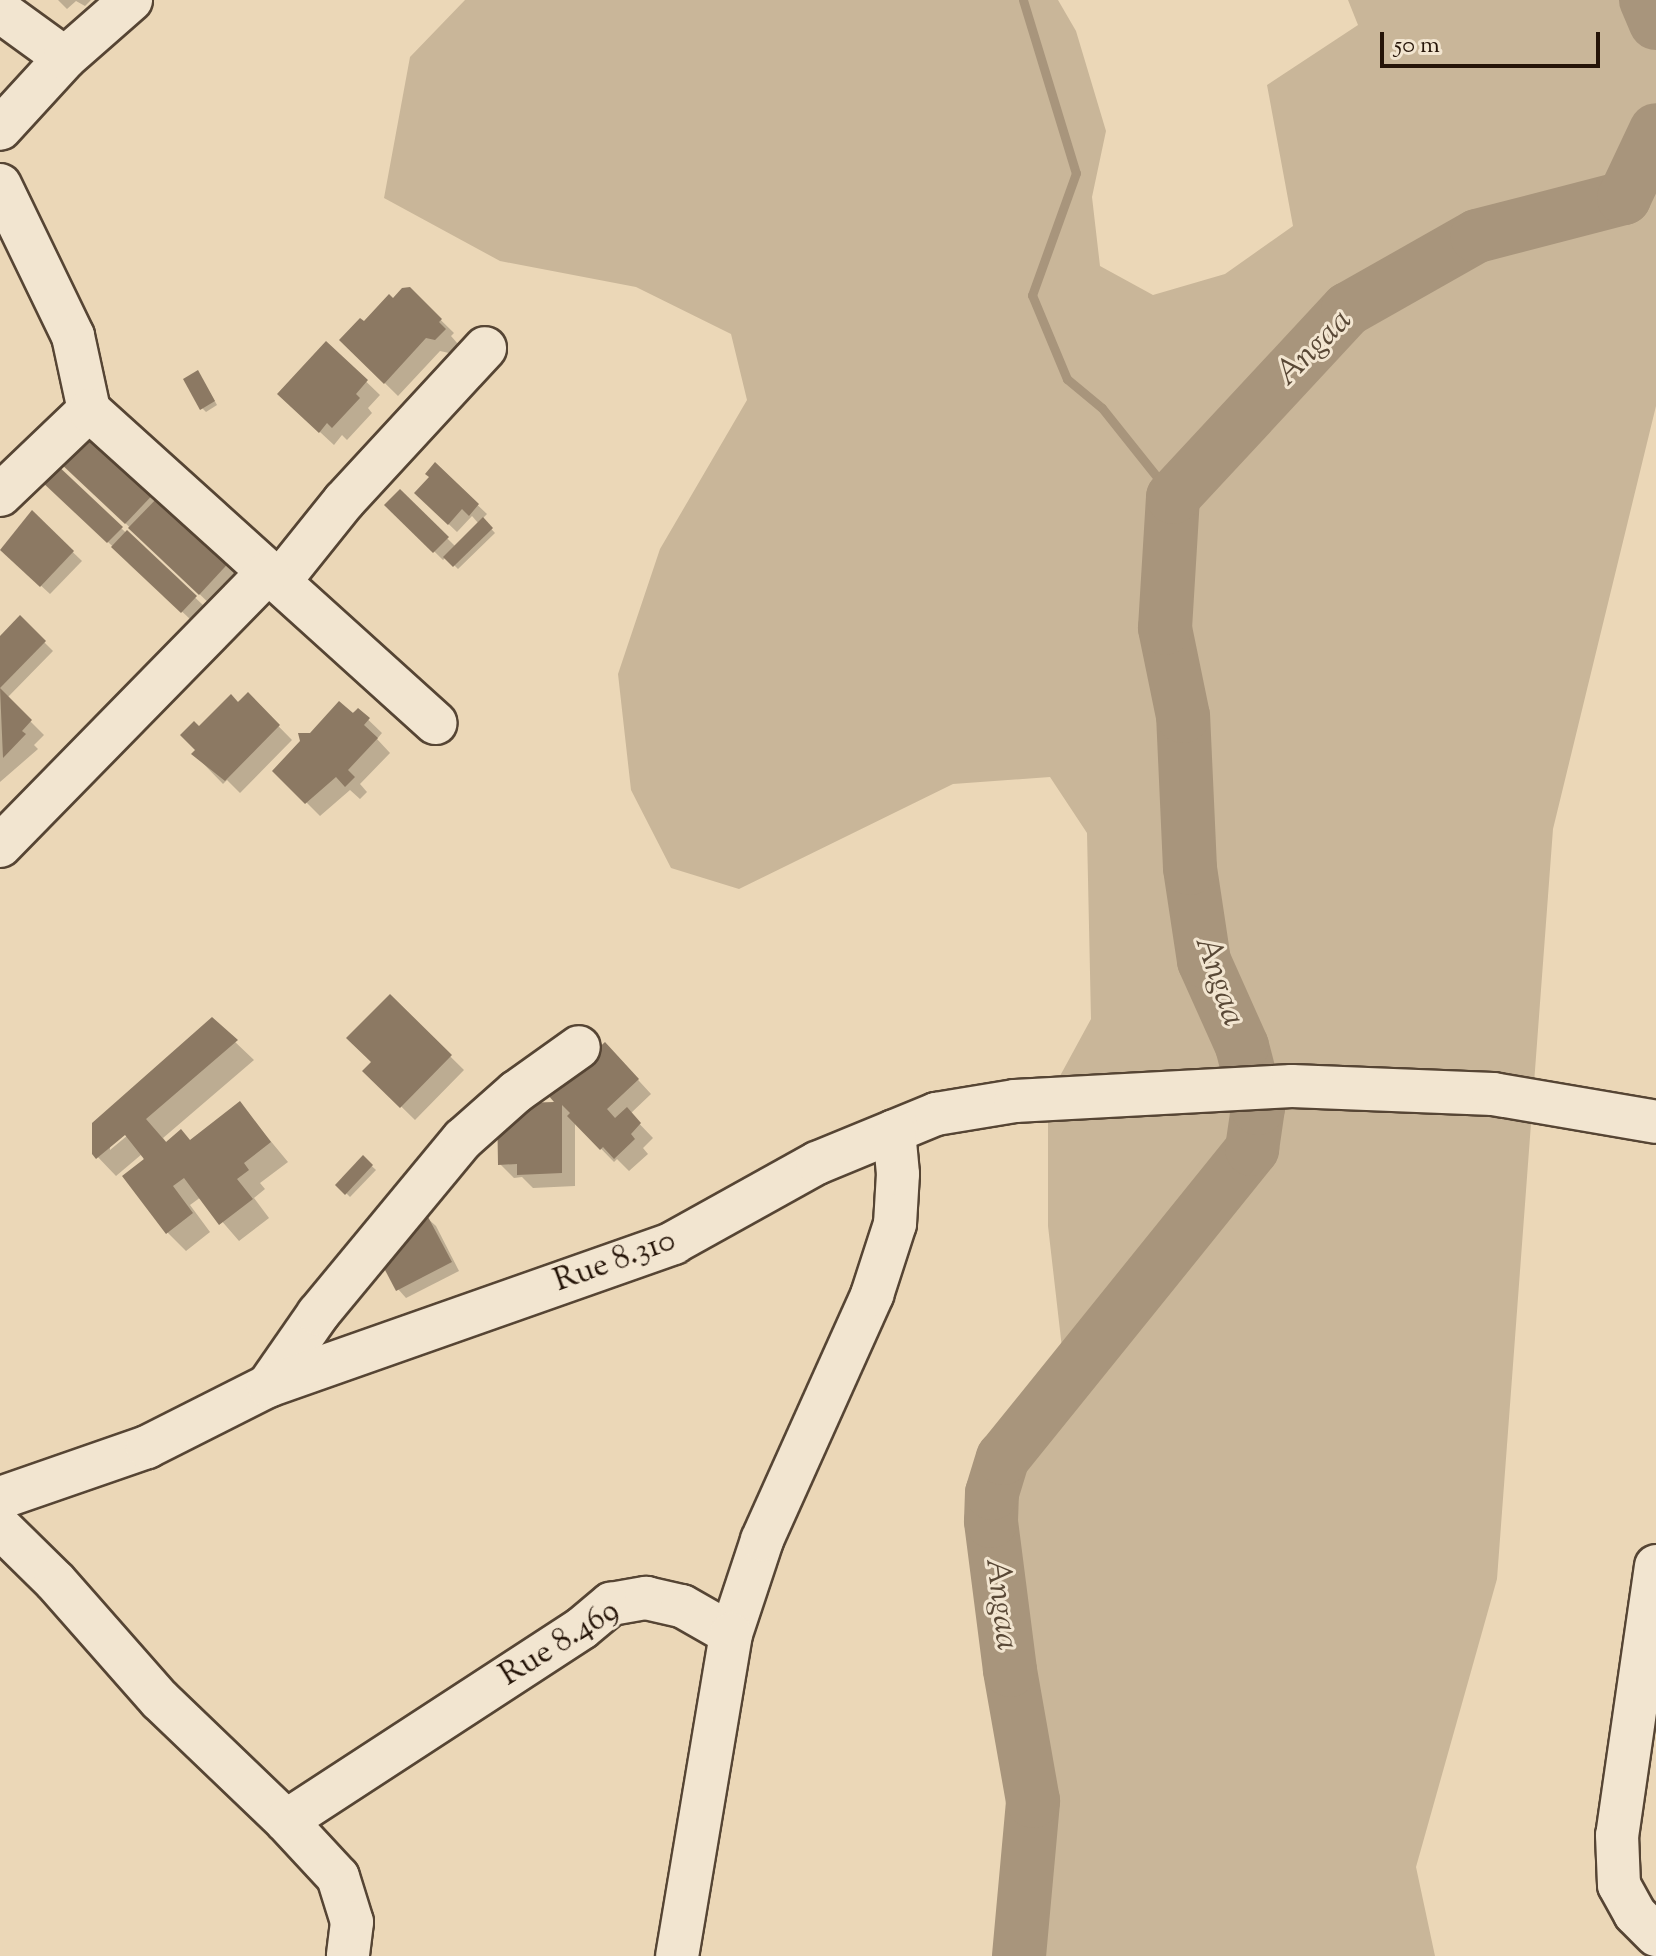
<!DOCTYPE html>
<html>
<head>
<meta charset="utf-8">
<style>
	body { margin:0 }
	#map { position:relative; width:1656px; height:1956px; overflow:hidden; background:#ebd7b7; font-family:"Sorts Mill Goudy",serif }
	div>[style] { position:absolute }
	[style*='--x'] { left:calc(var(--x)*1px); top:calc(var(--y)*1px); width:calc(var(--w)*1px); rotate:calc(var(--a)*1deg) }
	.green>* { inset:0; background:#c9b699 }
	.shadow>* { inset:0; background:#0003 }
	.stream>* { height:9px; margin:-4.5px; padding:0 4.5px; transform-origin:4.5px; border-radius:4.5px; background:#a8957c }
	.river>* { height:54px; margin:-27px; padding:0 27px; transform-origin:27px; border-radius:27px; background:#a8957c }
	.building>* { inset:0; background:#8c7963 }
	.roads { filter:drop-shadow(2px 0 #564534) drop-shadow(-2px 0 #564534) drop-shadow(0 2px #564534) drop-shadow(0 -2px #564534) }
	.minor>* { height:42px; margin:-21px; padding:0 21px; transform-origin:21px; border-radius:21px; background:#f2e5d0 }
	span { translate:-50% -50%; white-space:nowrap; text-align:center; line-height:1.15; -webkit-text-stroke:6px #f2e5d0; paint-order:stroke }
	.street-label { font-size:32px; color:#251408 }
	.water-label { font-size:34px; color:#594836; font-style:italic }
	.scale { position:absolute; left:1380px; top:32px; width:220px; height:36px; box-sizing:border-box; border:4px solid #251408; border-top:0; padding-left:10px; font-size:24px; line-height:28px; white-space:nowrap; color:#251408; -webkit-text-stroke:6px #f2e5d0; paint-order:stroke }
</style>
</head>
<body>
<div id="map">
	<div class="green">
		<i style="clip-path:polygon(465px 0,1058px 0,1076px 31px,1106px 131px,1092px 197px,1100px 266px,1153px 295px,1225px 274px,1293px 226px,1267px 85px,1358px 25px,1348px 0,1656px 0,1656px 406px,1553px 829px,1497px 1579px,1416px 1867px,1435px 1956px,1019px 1956px,1033px 1801px,1010px 1670px,991px 1521px,992px 1493px,1003px 1458px,1041px 1405px,1066px 1383px,1048px 1226px,1048px 1098px,1091px 1019px,1087px 833px,1050px 777px,953px 784px,739px 889px,671px 868px,631px 790px,618px 674px,660px 549px,747px 400px,731px 334px,636px 287px,500px 261px,384px 198px,410px 57px)"></i>
	</div>
	<div class="shadow">
		<i style="clip-path:polygon(58px 0,91px 0,85px 6px,76px 1px,67px 9px)"></i>
		<i style="clip-path:polygon(409px 289px,454px 333px,451px 336px,458px 344px,449px 353px,440px 351px,398px 396px,341px 340px)"></i>
		<i style="clip-path:polygon(326px 343px,380px 395px,368px 408px,372px 413px,347px 440px,342px 435px,334px 445px,293px 407px)"></i>
		<i style="clip-path:polygon(201px 377px,217px 405px,206px 412px,202px 408px)"></i>
		<i style="clip-path:polygon(94px 426px,248px 571px,213px 607px,74px 474px)"></i>
		<i style="clip-path:polygon(435px 465px,487px 514px,482px 519px,495px 533px,458px 569px,446px 557px,443px 560px,387px 505px,400px 492px,455px 546px,479px 524px,472px 516px,457px 532px,416px 493px,431px 477px)"></i>
		<i style="clip-path:polygon(55px 466px,204px 606px,191px 620px,42px 480px)"></i>
		<i style="clip-path:polygon(32px 513px,82px 561px,50px 594px,11px 558px)"></i>
		<i style="clip-path:polygon(20px 618px,53px 651px,7px 698px,44px 735px,34px 745px,38px 749px,0 782px,0 639px)"></i>
		<i style="clip-path:polygon(248px 695px,292px 740px,240px 793px,227px 780px,223px 784px,194px 754px,198px 750px,199px 729px)"></i>
		<i style="clip-path:polygon(358px 710px,382px 733px,377px 739px,390px 753px,360px 784px,367px 792px,360px 799px,350px 790px,320px 816px,275px 771px,302px 742px,300px 737px,303px 733px,310px 735px)"></i>
		<i style="clip-path:polygon(390px 997px,464px 1070px,415px 1120px,365px 1071px,374px 1062px)"></i>
		<i style="clip-path:polygon(evenodd,212px 1020px,254px 1060px,163px 1138px,167px 1143px,191px 1141px,240px 1104px,288px 1162px,260px 1183px,265px 1189px,254px 1198px,269px 1218px,239px 1241px,201px 1197px,190px 1205px,210px 1232px,186px 1251px,168px 1233px,142px 1154px,116px 1176px,94px 1153px,212px 1020px,131px 1127px,134px 1130px,110px 1150px,110px 1145px,131px 1127px)"></i>
		<i style="clip-path:polygon(618px 1058px,651px 1094px,630px 1114px,653px 1138px,643px 1148px,648px 1154px,629px 1171px,617px 1159px,614px 1162px,575px 1122px,575px 1186px,533px 1188px,522px 1177px,514px 1178px,500px 1164px,559px 1104px)"></i>
		<i style="clip-path:polygon(363px 1158px,376px 1170px,350px 1197px,338px 1185px)"></i>
		<i style="clip-path:polygon(427px 1218px,436px 1226px,459px 1271px,406px 1298px,398px 1289px)"></i>
	</div>
	<div class="stream">
		<i style="--x:1023;--y:0;--w:181;--a:73"></i>
		<i style="--x:1076;--y:173;--w:130;--a:109.8"></i>
		<i style="--x:1032;--y:295;--w:91;--a:67.4"></i>
		<i style="--x:1067;--y:379;--w:45;--a:39.6"></i>
		<i style="--x:1102;--y:408;--w:114;--a:51.4"></i>
	</div>
	<div class="river">
		<i style="--x:1646;--y:0;--w:25;--a:67"></i>
		<i style="--x:1019;--y:1956;--w:156;--a:-84.8"></i>
		<i style="--x:1033;--y:1801;--w:133;--a:-100"></i>
		<i style="--x:1010;--y:1670;--w:150;--a:-97.3"></i>
		<i style="--x:991;--y:1521;--w:28;--a:-88"></i>
		<i style="--x:992;--y:1493;--w:37;--a:-73"></i>
		<i style="--x:1003;--y:1458;--w:397;--a:-51.1"></i>
		<i style="--x:1252;--y:1149;--w:41;--a:-81.7"></i>
		<i style="--x:1258;--y:1108;--w:64;--a:-104.5"></i>
		<i style="--x:1242;--y:1046;--w:93;--a:-114.1"></i>
		<i style="--x:1204;--y:961;--w:94;--a:-98.6"></i>
		<i style="--x:1190;--y:868;--w:152;--a:-92.6"></i>
		<i style="--x:1183;--y:716;--w:90;--a:-101.6"></i>
		<i style="--x:1165;--y:628;--w:131;--a:-86.5"></i>
		<i style="--x:1173;--y:497;--w:257;--a:-47.1"></i>
		<i style="--x:1348;--y:309;--w:148;--a:-29.5"></i>
		<i style="--x:1477;--y:236;--w:152;--a:-14.5"></i>
		<i style="--x:1624;--y:198;--w:75;--a:-64.8"></i>
	</div>
	<div class="building">
		<i style="clip-path:polygon(410px 287px,442px 319px,439px 322px,446px 329px,435px 340px,426px 338px,384px 384px,339px 340px,360px 318px,364px 321px,389px 294px,393px 298px,402px 288px)"></i>
		<i style="clip-path:polygon(326px 341px,368px 380px,356px 394px,360px 398px,332px 428px,327px 423px,319px 433px,277px 394px)"></i>
		<i style="clip-path:polygon(198px 370px,215px 401px,200px 410px,183px 379px)"></i>
		<i style="clip-path:polygon(94px 423px,161px 486px,125px 524px,58px 461px)"></i>
		<i style="clip-path:polygon(435px 462px,479px 504px,469px 516px,462px 509px,448px 525px,414px 493px,429px 477px,425px 474px)"></i>
		<i style="clip-path:polygon(55px 463px,123px 527px,107px 543px,40px 480px)"></i>
		<i style="clip-path:polygon(400px 489px,449px 537px,433px 553px,384px 505px)"></i>
		<i style="clip-path:polygon(165px 490px,235px 556px,199px 595px,128px 528px)"></i>
		<i style="clip-path:polygon(32px 510px,74px 551px,40px 587px,0 550px)"></i>
		<i style="clip-path:polygon(483px 517px,493px 528px,453px 567px,443px 557px)"></i>
		<i style="clip-path:polygon(127px 530px,197px 596px,181px 613px,111px 547px)"></i>
		<i style="clip-path:polygon(20px 615px,46px 641px,0 688px,0 636px)"></i>
		<i style="clip-path:polygon(0 688px,32px 720px,22px 731px,26px 734px,3px 758px)"></i>
		<i style="clip-path:polygon(248px 692px,280px 725px,225px 781px,191px 754px,195px 750px,180px 735px,194px 721px,199px 726px,231px 694px,238px 702px)"></i>
		<i style="clip-path:polygon(339px 701px,353px 713px,358px 708px,370px 718px,364px 725px,378px 738px,348px 770px,355px 777px,345px 787px,336px 777px,305px 804px,272px 771px,300px 741px,298px 733px,310px 733px)"></i>
		<i style="clip-path:polygon(390px 994px,452px 1055px,400px 1108px,362px 1071px,371px 1062px,346px 1038px)"></i>
		<i style="clip-path:polygon(212px 1017px,238px 1040px,146px 1119px,166px 1142px,181px 1129px,190px 1140px,240px 1101px,271px 1142px,244px 1163px,249px 1170px,237px 1179px,253px 1199px,219px 1225px,184px 1178px,173px 1186px,193px 1213px,166px 1234px,122px 1176px,144px 1159px,125px 1135px,96px 1159px,92px 1154px,92px 1123px)"></i>
		<i style="clip-path:polygon(605px 1042px,639px 1079px,607px 1109px,615px 1118px,627px 1107px,641px 1123px,631px 1134px,635px 1139px,614px 1159px,603px 1147px,600px 1150px,567px 1116px,570px 1113px,562px 1105px,562px 1173px,517px 1175px,517px 1164px,498px 1165px,497px 1104px,554px 1102px,548px 1095px)"></i>
		<i style="clip-path:polygon(363px 1155px,373px 1165px,345px 1195px,335px 1185px)"></i>
		<i style="clip-path:polygon(427px 1215px,452px 1262px,396px 1291px,374px 1249px)"></i>
	</div>
	<div class="roads">
		<div class="minor">
			<i style="--x:0;--y:11;--w:80;--a:35.9"></i>
			<i style="--x:65;--y:58;--w:96;--a:132.5"></i>
			<i style="--x:65;--y:58;--w:88;--a:-41.3"></i>
			<i style="--x:0;--y:185;--w:168;--a:64.2"></i>
			<i style="--x:73;--y:336;--w:76;--a:77.8"></i>
			<i style="--x:89;--y:410;--w:123;--a:136.3"></i>
			<i style="--x:89;--y:410;--w:467;--a:42.1"></i>
			<i style="--x:279;--y:582;--w:104;--a:-51.3"></i>
			<i style="--x:344;--y:501;--w:208;--a:-47.3"></i>
			<i style="--x:0;--y:846;--w:383;--a:-45.6"></i>
			<i style="--x:268;--y:1386;--w:88;--a:-55.2"></i>
			<i style="--x:318;--y:1314;--w:227;--a:-50.4"></i>
			<i style="--x:463;--y:1139;--w:71;--a:-41.6"></i>
			<i style="--x:516;--y:1092;--w:77;--a:-35.5"></i>
			<i style="--x:0;--y:1498;--w:156;--a:-19.1"></i>
			<i style="--x:147;--y:1447;--w:136;--a:-26.8"></i>
			<i style="--x:268;--y:1386;--w:430;--a:-19.4"></i>
			<i style="--x:673;--y:1243;--w:165;--a:-29.1"></i>
			<i style="--x:817;--y:1163;--w:129;--a:-22.4"></i>
			<i style="--x:936;--y:1114;--w:80;--a:-9.3"></i>
			<i style="--x:1015;--y:1101;--w:277;--a:-3.1"></i>
			<i style="--x:1292;--y:1086;--w:201;--a:2.3"></i>
			<i style="--x:1493;--y:1094;--w:165;--a:9.7"></i>
			<i style="--x:0;--y:1527;--w:77;--a:44.5"></i>
			<i style="--x:55;--y:1581;--w:159;--a:48.6"></i>
			<i style="--x:160;--y:1700;--w:175;--a:43.8"></i>
			<i style="--x:286;--y:1821;--w:76;--a:47.1"></i>
			<i style="--x:338;--y:1877;--w:47;--a:72.7"></i>
			<i style="--x:352;--y:1922;--w:34;--a:97"></i>
			<i style="--x:1656;--y:1566;--w:272;--a:98.2"></i>
			<i style="--x:1617;--y:1835;--w:50;--a:87.7"></i>
			<i style="--x:1619;--y:1885;--w:33;--a:61"></i>
			<i style="--x:1635;--y:1914;--w:30;--a:45"></i>
			<i style="--x:731;--y:1634;--w:99;--a:-71.7"></i>
			<i style="--x:762;--y:1540;--w:269;--a:-65.8"></i>
			<i style="--x:872;--y:1295;--w:75;--a:-72.1"></i>
			<i style="--x:895;--y:1224;--w:50;--a:-86.6"></i>
			<i style="--x:898;--y:1174;--w:43;--a:-95.3"></i>
			<i style="--x:286;--y:1821;--w:353;--a:-33.1"></i>
			<i style="--x:582;--y:1628;--w:38;--a:-40"></i>
			<i style="--x:611;--y:1604;--w:36;--a:-10"></i>
			<i style="--x:646;--y:1598;--w:37;--a:13"></i>
			<i style="--x:682;--y:1606;--w:56;--a:29.7"></i>
			<i style="--x:731;--y:1634;--w:326;--a:99.5"></i>
		</div>
	</div>
	<div class="street-label">
		<span style="left:615px;top:1262px;rotate:-20deg">Rue 8.310</span>
		<span style="left:560px;top:1644px;rotate:-32deg">Rue 8.469</span>
	</div>
	<div class="water-label">
		<span style="left:1314px;top:348px;rotate:-45deg">Angaa</span>
		<span style="left:1219px;top:981px;rotate:71deg">Angaa</span>
		<span style="left:1001px;top:1604px;rotate:83deg">Angaa</span>
	</div>
	<div class="scale">50 m</div>
</div>
</body>
</html>
